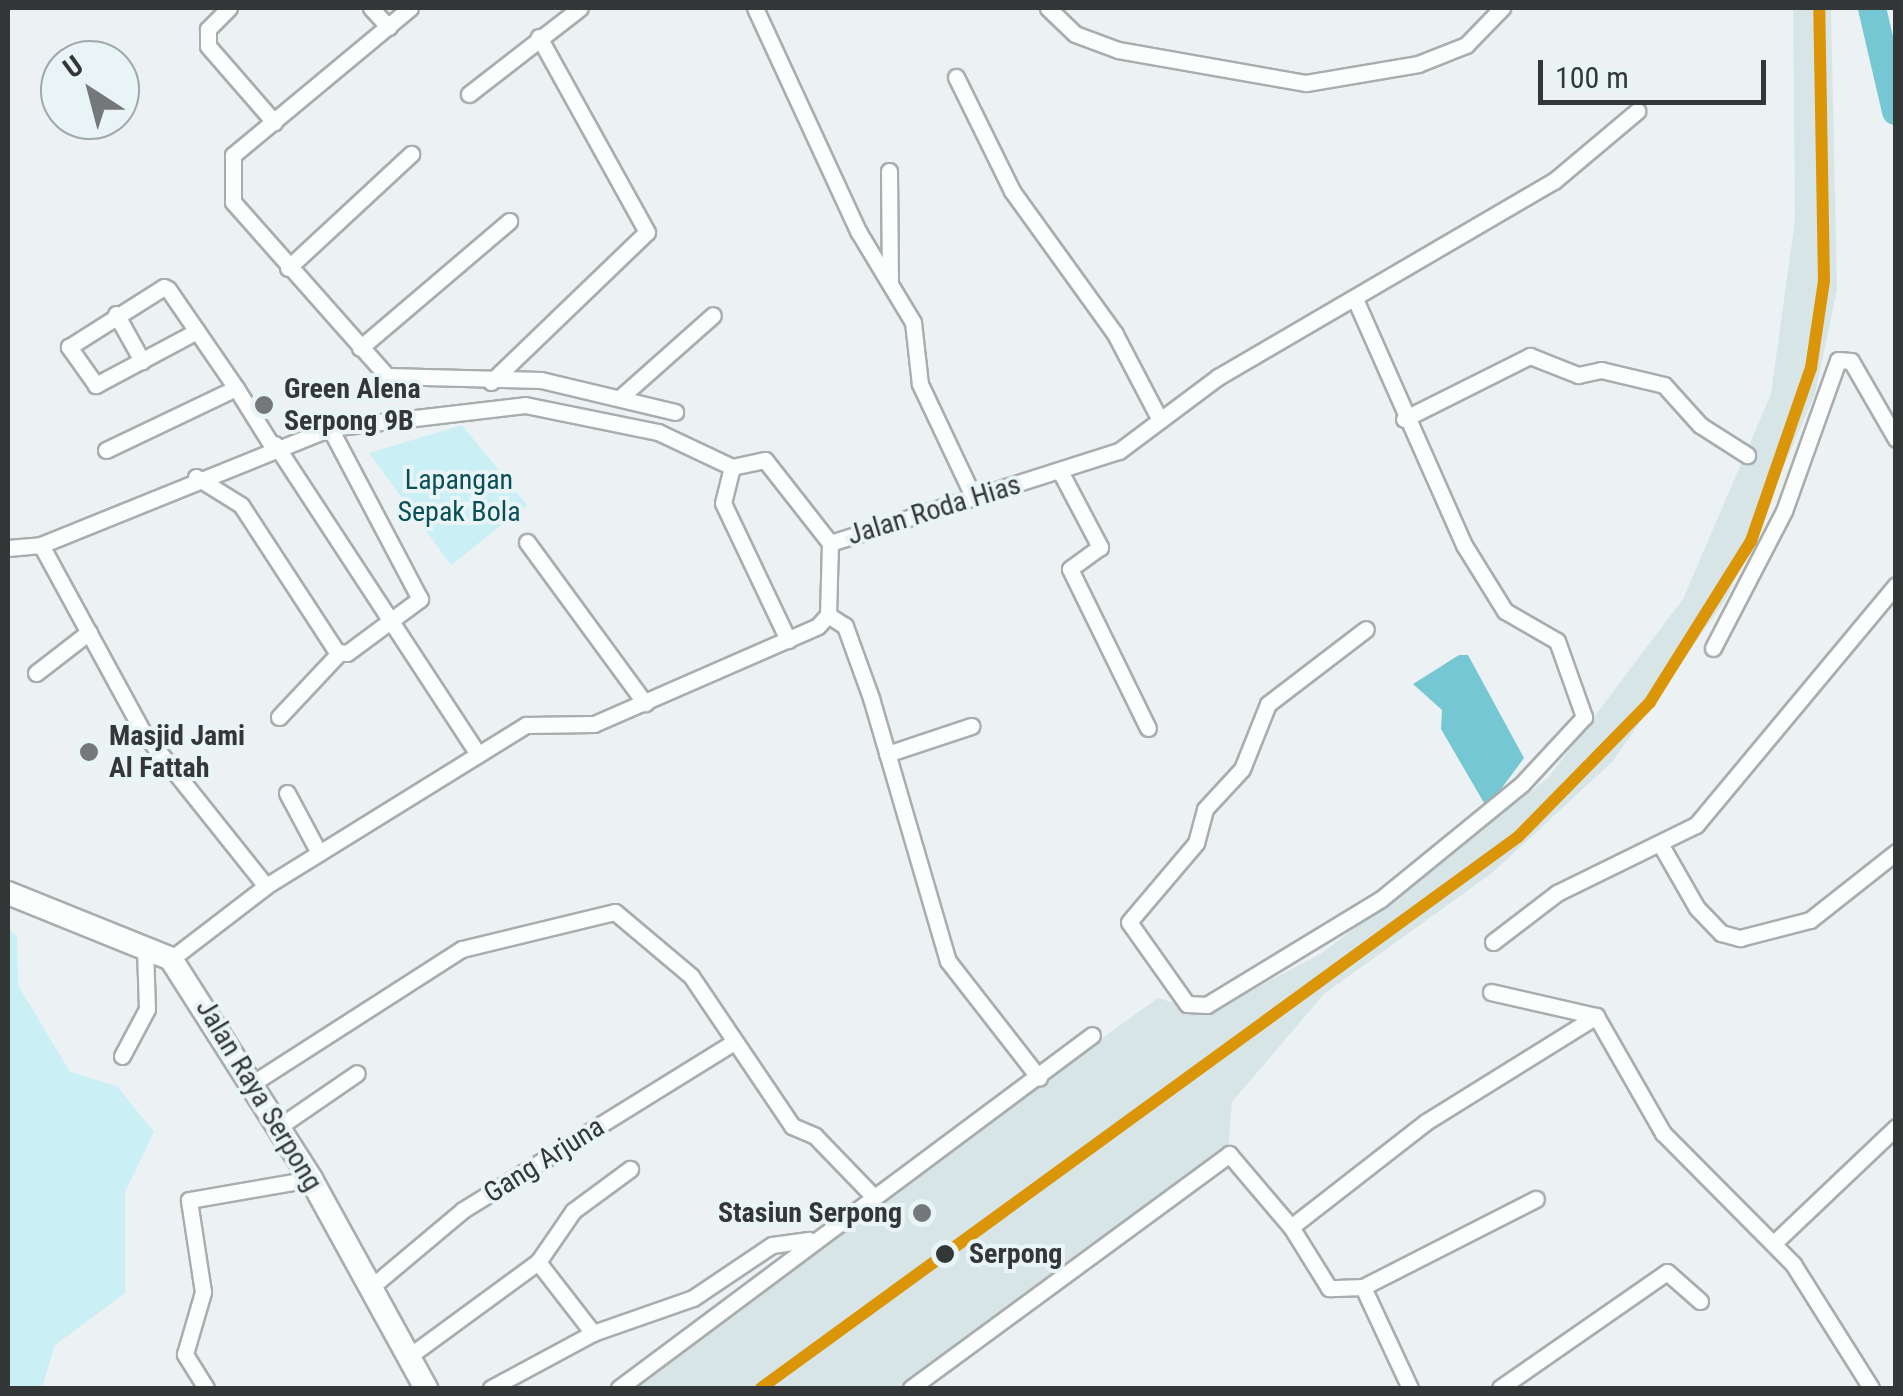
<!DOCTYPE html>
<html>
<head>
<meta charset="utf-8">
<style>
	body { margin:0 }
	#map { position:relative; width:1903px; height:1396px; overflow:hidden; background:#ecf2f3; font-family:"Roboto Condensed",sans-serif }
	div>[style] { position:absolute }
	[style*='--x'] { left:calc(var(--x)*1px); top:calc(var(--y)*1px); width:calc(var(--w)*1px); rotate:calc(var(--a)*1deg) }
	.built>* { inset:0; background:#d8e5e7 }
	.green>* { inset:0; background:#caf0f6 }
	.water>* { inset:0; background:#75c7d3 }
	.river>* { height:28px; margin:-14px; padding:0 14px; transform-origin:14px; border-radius:14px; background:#75c7d3 }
	.roads { filter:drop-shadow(2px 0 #a9adae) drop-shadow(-2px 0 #a9adae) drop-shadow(0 2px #a9adae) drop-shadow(0 -2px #a9adae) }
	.minor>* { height:15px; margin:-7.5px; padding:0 7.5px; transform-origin:7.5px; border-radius:7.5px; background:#fcfdfd }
	.secondary>* { height:22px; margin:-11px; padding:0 11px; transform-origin:11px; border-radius:11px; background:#fcfdfd }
	.rail-1>* { height:12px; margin:-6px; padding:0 6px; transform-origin:6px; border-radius:6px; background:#da9508 }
	.dots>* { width:28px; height:28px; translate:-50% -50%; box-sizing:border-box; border:5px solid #e9f4f6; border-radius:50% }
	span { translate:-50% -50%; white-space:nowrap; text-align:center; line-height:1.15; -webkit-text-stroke:8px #e9f4f6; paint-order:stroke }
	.poi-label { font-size:28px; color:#333738; font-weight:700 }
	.left { translate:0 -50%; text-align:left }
	.right { translate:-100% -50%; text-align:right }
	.park-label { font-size:28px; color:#0a4f57 }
	.street-label { font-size:28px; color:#333738 }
	.stop-label { font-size:28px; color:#333738; font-weight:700 }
	.frame { position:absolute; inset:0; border:10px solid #333738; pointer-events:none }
	.north { position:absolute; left:40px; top:40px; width:100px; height:100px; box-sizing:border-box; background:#e9f4f6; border:2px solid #a0a8aa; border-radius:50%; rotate:324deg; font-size:28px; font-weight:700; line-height:40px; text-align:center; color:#333738 }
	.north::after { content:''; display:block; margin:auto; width:35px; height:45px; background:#747879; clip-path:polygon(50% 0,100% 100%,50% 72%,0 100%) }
	.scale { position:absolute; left:1538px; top:60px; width:228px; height:45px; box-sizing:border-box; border:5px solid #333738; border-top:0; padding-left:12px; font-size:30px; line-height:35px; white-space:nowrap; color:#333738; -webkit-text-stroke:8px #e9f4f6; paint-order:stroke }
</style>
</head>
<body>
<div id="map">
	<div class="built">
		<i style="clip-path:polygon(1793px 8px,1831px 8px,1837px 290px,1815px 394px,1727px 597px,1613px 761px,1492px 873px,1324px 994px,1232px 1102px,1228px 1153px,911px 1388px,615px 1388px,1158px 998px,1209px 1013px,1322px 953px,1548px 778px,1683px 599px,1771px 394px,1795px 220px)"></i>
	</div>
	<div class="green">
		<i style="clip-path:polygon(462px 425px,527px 505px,451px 565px,369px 453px)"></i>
		<i style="clip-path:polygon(8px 928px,17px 936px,18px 985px,70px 1072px,117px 1086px,154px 1132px,125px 1192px,125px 1293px,55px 1345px,42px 1388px,8px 1388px)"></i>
	</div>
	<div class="water">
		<i style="clip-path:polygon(1459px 655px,1468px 655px,1524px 758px,1487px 808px,1441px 729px,1442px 710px,1413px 684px)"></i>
	</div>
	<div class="river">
		<i style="--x:1872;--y:8;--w:106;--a:76.9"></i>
	</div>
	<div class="roads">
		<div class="minor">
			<i style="--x:229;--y:8;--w:30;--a:135"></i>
			<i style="--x:208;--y:29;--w:17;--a:90"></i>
			<i style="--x:208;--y:46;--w:101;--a:49"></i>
			<i style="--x:371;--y:8;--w:26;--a:47"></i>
			<i style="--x:410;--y:8;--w:230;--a:140.3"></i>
			<i style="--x:233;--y:155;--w:47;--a:90"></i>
			<i style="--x:233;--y:202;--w:232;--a:48.5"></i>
			<i style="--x:387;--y:376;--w:154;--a:1.5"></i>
			<i style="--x:541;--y:380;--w:138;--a:13.4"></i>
			<i style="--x:755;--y:8;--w:246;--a:65.2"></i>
			<i style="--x:858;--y:231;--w:106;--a:58.9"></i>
			<i style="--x:913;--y:322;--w:62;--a:83.6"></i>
			<i style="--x:920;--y:384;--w:119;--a:64.7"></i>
			<i style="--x:1048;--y:8;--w:37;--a:44"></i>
			<i style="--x:1075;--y:34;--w:46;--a:20.4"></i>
			<i style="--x:1118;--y:50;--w:191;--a:10"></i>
			<i style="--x:1306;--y:83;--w:114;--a:-9.6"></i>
			<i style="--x:1418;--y:64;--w:52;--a:-21.6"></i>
			<i style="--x:1466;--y:45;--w:52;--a:-45.8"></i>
			<i style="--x:956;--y:77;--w:127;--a:63.8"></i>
			<i style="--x:1012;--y:191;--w:176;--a:54.2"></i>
			<i style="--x:1115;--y:334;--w:97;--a:62.4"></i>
			<i style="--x:469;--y:94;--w:140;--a:-37.8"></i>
			<i style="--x:889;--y:171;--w:112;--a:89.5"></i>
			<i style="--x:288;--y:268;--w:168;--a:-42.8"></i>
			<i style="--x:1355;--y:299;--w:269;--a:66.1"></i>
			<i style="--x:1464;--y:545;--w:78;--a:58.2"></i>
			<i style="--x:1505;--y:611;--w:60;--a:30"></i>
			<i style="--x:1557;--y:641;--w:81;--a:70.4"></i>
			<i style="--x:1584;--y:717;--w:91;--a:132.8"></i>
			<i style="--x:1522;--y:784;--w:182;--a:140.8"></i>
			<i style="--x:1381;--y:899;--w:204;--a:148.7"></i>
			<i style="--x:1207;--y:1005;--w:20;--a:-177"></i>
			<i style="--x:1187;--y:1004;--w:100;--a:-125.3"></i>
			<i style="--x:1129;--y:922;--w:104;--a:-49.7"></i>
			<i style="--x:1196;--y:843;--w:35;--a:-75"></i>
			<i style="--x:1205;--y:809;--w:54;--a:-47.2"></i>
			<i style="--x:1242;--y:769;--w:70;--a:-68.2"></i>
			<i style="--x:1268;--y:704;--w:123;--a:-37.4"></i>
			<i style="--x:116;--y:314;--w:54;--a:61"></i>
			<i style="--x:197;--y:331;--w:115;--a:151.9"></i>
			<i style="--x:96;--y:385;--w:47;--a:-125.4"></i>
			<i style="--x:69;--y:347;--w:112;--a:-32.3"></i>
			<i style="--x:164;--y:287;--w:4;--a:27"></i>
			<i style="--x:168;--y:289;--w:120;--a:55.5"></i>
			<i style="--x:236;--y:388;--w:66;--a:58"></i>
			<i style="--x:360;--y:348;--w:196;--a:-40.4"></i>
			<i style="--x:491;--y:382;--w:216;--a:-43.9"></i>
			<i style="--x:647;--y:232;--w:223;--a:-119"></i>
			<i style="--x:623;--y:395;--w:120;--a:-41.6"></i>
			<i style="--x:1404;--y:419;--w:141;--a:-26.6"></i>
			<i style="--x:1530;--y:356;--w:52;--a:21.6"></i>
			<i style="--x:1578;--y:375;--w:24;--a:-12"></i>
			<i style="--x:1601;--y:370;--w:65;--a:13.4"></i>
			<i style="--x:1664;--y:385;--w:54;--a:48"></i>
			<i style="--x:1700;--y:425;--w:56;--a:32.6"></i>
			<i style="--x:275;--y:444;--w:371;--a:56.8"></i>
			<i style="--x:106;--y:450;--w:144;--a:-25.5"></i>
			<i style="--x:732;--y:467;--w:37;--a:104"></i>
			<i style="--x:723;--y:503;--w:152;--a:64.6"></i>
			<i style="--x:1061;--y:473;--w:84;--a:62.2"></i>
			<i style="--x:1100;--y:547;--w:37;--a:144"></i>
			<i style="--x:1070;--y:569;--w:177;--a:63.9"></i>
			<i style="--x:196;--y:477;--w:53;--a:31.9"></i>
			<i style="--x:241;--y:505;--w:176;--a:56.9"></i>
			<i style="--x:337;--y:652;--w:10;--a:6"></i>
			<i style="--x:347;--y:653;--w:91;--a:-36.5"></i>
			<i style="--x:420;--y:599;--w:193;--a:-117.8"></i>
			<i style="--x:527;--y:542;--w:200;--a:53.8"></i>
			<i style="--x:830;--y:543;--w:303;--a:-17.7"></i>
			<i style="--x:1119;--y:451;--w:124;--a:-36.8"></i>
			<i style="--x:1218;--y:377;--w:389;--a:-30.3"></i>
			<i style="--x:1554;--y:181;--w:109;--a:-40.1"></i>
			<i style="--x:41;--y:545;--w:213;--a:61.4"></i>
			<i style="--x:143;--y:732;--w:197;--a:51.4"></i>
			<i style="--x:8;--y:548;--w:33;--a:-5"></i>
			<i style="--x:41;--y:545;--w:312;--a:-22"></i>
			<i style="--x:330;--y:428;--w:196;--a:-6.7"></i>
			<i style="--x:525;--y:405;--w:136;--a:11.5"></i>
			<i style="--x:658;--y:432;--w:82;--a:25.3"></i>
			<i style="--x:732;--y:467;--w:34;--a:-12"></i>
			<i style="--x:765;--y:460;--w:105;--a:51.9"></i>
			<i style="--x:828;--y:615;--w:20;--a:33"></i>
			<i style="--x:845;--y:626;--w:77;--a:70.1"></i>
			<i style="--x:871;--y:698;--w:274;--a:73.7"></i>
			<i style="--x:948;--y:961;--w:148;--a:52.1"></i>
			<i style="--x:1713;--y:648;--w:154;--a:-62.6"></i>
			<i style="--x:1784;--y:511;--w:160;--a:-70.3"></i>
			<i style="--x:1838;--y:360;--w:13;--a:4"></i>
			<i style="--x:1851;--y:361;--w:90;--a:60"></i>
			<i style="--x:36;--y:673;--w:67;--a:-37.7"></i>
			<i style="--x:279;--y:717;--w:88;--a:-46.8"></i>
			<i style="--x:887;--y:754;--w:89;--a:-18.4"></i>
			<i style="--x:287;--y:793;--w:68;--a:61.9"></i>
			<i style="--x:1662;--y:847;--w:70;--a:60.2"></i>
			<i style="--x:1697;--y:908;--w:35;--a:46"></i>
			<i style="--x:1721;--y:933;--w:20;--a:15"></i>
			<i style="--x:1740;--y:938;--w:72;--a:-14.4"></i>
			<i style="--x:1810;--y:920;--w:110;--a:-38.3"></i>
			<i style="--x:1493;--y:942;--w:81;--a:-37.4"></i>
			<i style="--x:1557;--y:893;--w:155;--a:-26.1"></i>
			<i style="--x:1696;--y:825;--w:312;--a:-50.2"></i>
			<i style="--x:171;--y:959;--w:120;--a:-37.5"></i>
			<i style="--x:266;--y:886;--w:306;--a:-31.8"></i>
			<i style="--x:526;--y:725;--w:68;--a:-0.8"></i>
			<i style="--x:594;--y:724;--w:244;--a:-23.6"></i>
			<i style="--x:818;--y:626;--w:15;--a:-48"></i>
			<i style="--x:828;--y:615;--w:72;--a:-88.4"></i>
			<i style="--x:1491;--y:992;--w:108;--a:12.9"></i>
			<i style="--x:1596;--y:1016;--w:135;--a:60.2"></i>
			<i style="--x:1663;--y:1133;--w:185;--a:45.2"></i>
			<i style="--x:1793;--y:1264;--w:146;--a:57.8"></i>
			<i style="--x:122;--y:1056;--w:53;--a:-62"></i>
			<i style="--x:147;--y:1009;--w:61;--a:-91.9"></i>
			<i style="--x:253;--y:1083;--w:248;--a:-32.7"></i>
			<i style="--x:462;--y:949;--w:157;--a:-13.6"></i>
			<i style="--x:615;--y:912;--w:99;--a:40.1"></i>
			<i style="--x:691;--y:976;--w:181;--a:56"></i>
			<i style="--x:792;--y:1126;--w:25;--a:23"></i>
			<i style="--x:815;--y:1136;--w:81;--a:46"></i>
			<i style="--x:280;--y:1126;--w:93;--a:-34.5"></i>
			<i style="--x:1775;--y:1242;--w:167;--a:-43.5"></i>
			<i style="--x:538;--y:1262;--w:90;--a:52.2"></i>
			<i style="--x:1363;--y:1287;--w:194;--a:-27"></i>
			<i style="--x:370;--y:1288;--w:121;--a:-40"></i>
			<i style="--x:463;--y:1210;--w:313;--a:-31.8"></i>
			<i style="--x:408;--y:1357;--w:161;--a:-36.2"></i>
			<i style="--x:538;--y:1262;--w:62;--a:-55.5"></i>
			<i style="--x:573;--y:1211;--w:71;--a:-36.4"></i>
			<i style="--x:206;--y:1388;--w:40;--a:-122"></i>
			<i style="--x:185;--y:1354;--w:65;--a:-73.8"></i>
			<i style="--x:203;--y:1292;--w:93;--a:-98.7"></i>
			<i style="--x:189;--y:1200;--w:124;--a:-9.8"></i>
			<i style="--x:491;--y:1388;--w:116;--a:-28.3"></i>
			<i style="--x:593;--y:1333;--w:106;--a:-19.3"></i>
			<i style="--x:693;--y:1298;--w:95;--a:-33.9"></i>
			<i style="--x:772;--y:1245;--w:37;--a:-8"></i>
			<i style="--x:619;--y:1388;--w:590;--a:-36.73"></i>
			<i style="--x:911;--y:1388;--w:395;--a:-36.3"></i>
			<i style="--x:1229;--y:1154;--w:96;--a:49.7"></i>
			<i style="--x:1410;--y:1388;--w:111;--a:-115"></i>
			<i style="--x:1363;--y:1287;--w:34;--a:178"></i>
			<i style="--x:1329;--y:1288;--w:72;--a:-121.9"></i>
			<i style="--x:1291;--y:1227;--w:171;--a:-37.9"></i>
			<i style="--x:1426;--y:1122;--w:200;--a:-31.9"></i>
			<i style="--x:1500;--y:1388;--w:203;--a:-34.8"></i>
			<i style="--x:1667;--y:1272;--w:44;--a:41.3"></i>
		</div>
		<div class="secondary">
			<i style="--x:8;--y:893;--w:176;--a:22"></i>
			<i style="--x:171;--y:959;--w:261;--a:57.5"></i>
			<i style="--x:311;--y:1179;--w:239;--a:61.2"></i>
		</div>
	</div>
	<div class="rail-1">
		<i style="--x:761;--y:1388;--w:936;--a:-36.05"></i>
		<i style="--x:1518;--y:837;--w:189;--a:-45.6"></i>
		<i style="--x:1650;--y:702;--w:190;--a:-57.9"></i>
		<i style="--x:1751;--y:541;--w:183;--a:-70.9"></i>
		<i style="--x:1811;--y:368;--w:88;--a:-81.5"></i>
		<i style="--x:1824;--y:281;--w:273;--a:-91"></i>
	</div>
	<div class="dots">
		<i style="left:264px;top:405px;background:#747879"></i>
		<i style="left:89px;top:752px;background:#747879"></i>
		<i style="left:922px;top:1213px;background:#747879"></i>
		<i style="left:945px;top:1254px;background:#333738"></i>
	</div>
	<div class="poi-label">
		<span class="left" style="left:284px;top:405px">Green Alena<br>Serpong 9B</span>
		<span class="left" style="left:109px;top:752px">Masjid Jami<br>Al Fattah</span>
		<span class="right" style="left:902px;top:1213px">Stasiun Serpong</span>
	</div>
	<div class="park-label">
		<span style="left:459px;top:496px">Lapangan<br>Sepak Bola</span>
	</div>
	<div class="street-label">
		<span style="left:934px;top:510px;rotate:-17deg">Jalan Roda Hias</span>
		<span style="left:259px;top:1095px;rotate:59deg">Jalan Raya Serpong</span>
		<span style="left:544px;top:1160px;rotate:-32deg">Gang Arjuna</span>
	</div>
	<div class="stop-label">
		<span class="left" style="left:969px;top:1254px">Serpong</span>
	</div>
	<div class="frame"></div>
	<div class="north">U</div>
	<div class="scale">100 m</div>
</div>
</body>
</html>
